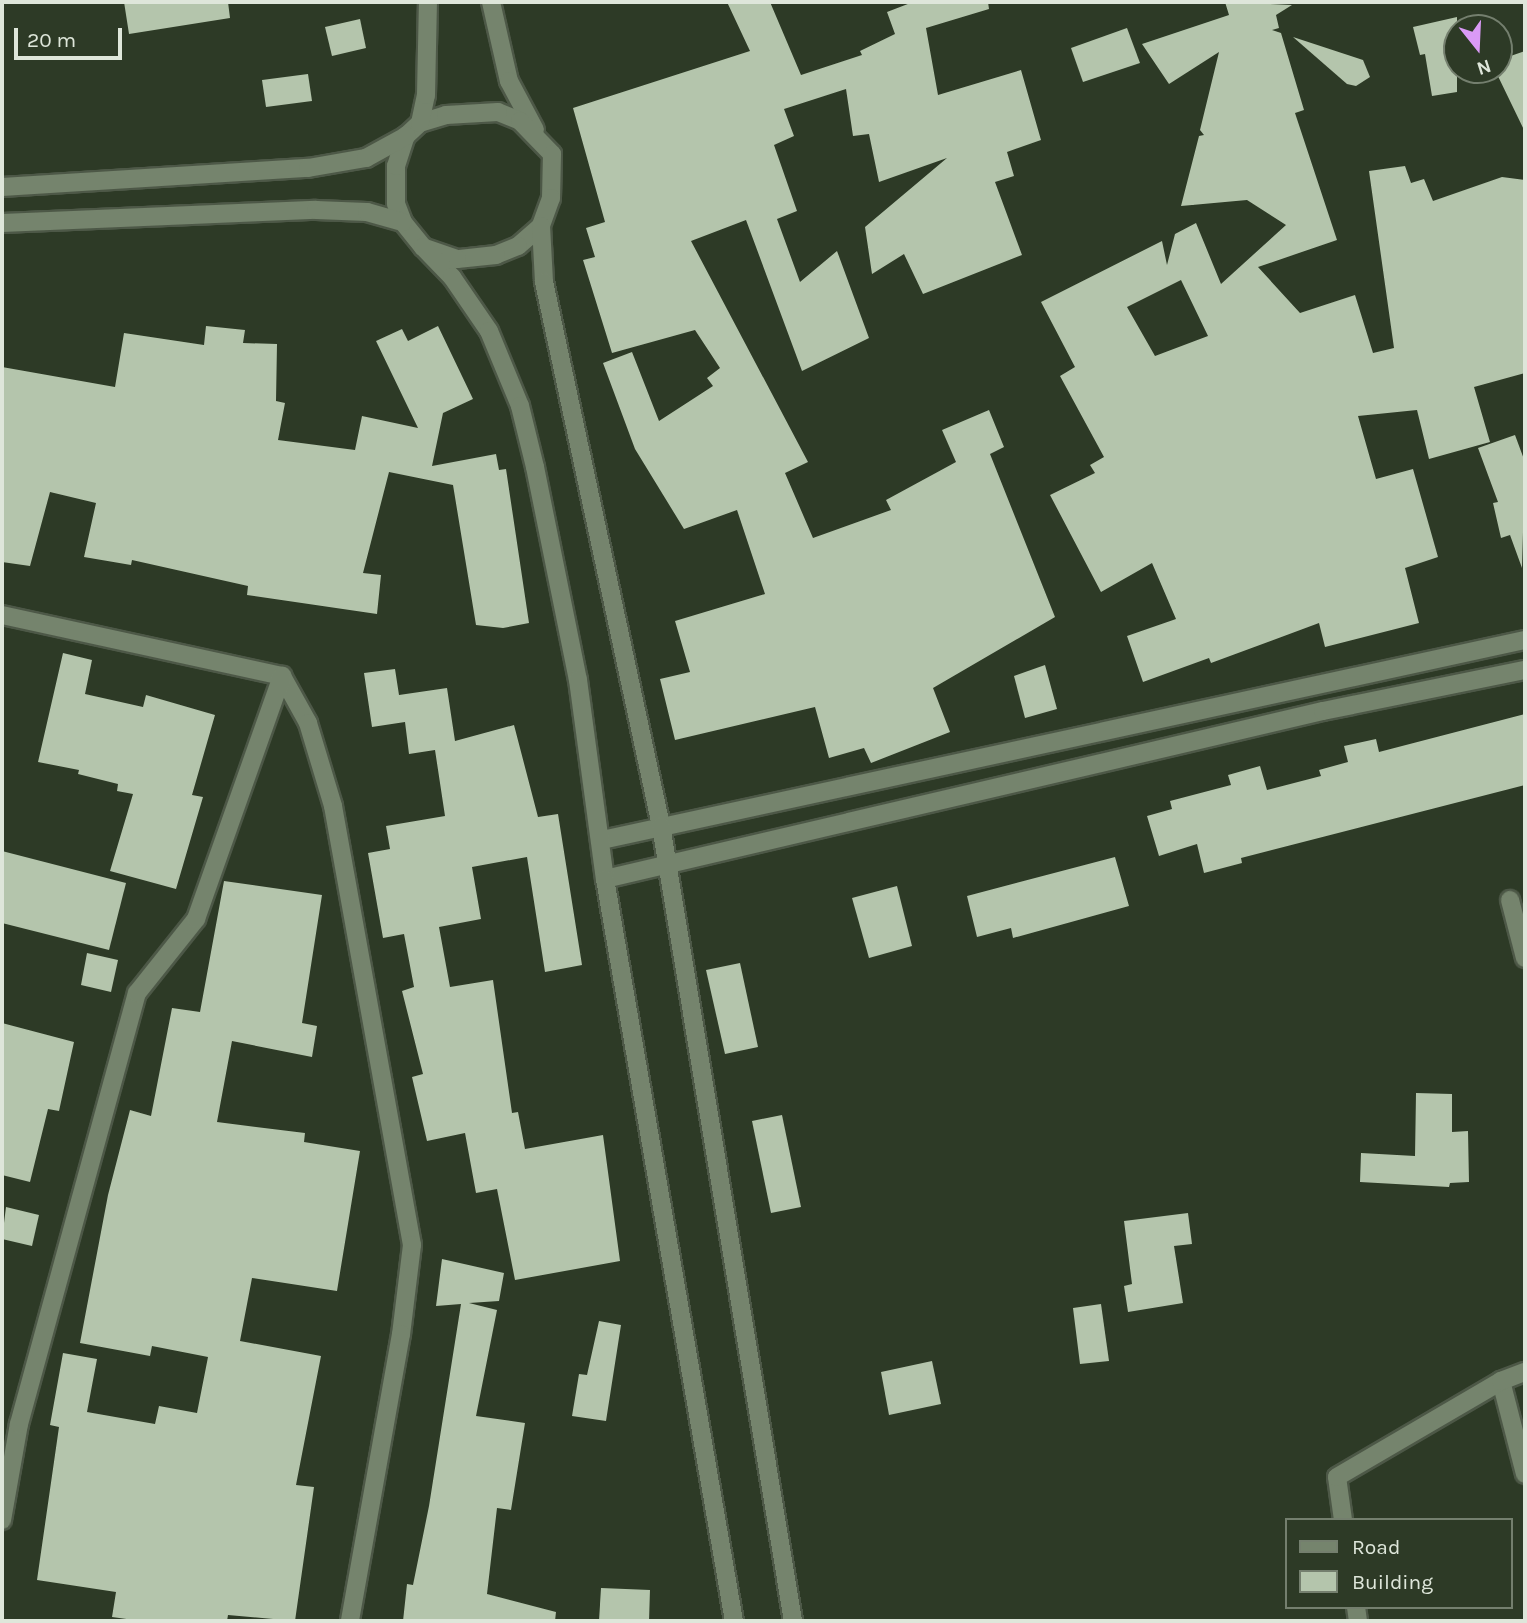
<!DOCTYPE html>
<html>
<head>
<meta charset="utf-8">
<style>
	body { margin:0 }
	#map { position:relative; width:1527px; height:1623px; overflow:hidden; background:#2d3a26; font-family:Karla,sans-serif }
	div>[style] { position:absolute }
	[style*='--x'] { left:calc(var(--x)*1px); top:calc(var(--y)*1px); width:calc(var(--w)*1px); rotate:calc(var(--a)*1deg) }
	.building>* { inset:0; background:#b4c5ac }
	.roads { filter:drop-shadow(2px 0 #4d5847) drop-shadow(-2px 0 #4d5847) drop-shadow(0 2px #4d5847) drop-shadow(0 -2px #4d5847) }
	.street>* { height:18px; margin:-9px; padding:0 9px; transform-origin:9px; border-radius:9px; background:#75846d }
	.secondary>* { height:18px; margin:-9px; padding:0 9px; transform-origin:9px; border-radius:9px; background:#75846d }
	span { translate:-50% -50%; white-space:nowrap; text-align:center; line-height:1.15; -webkit-text-stroke:7px #2d3a26; paint-order:stroke }
	.frame { position:absolute; inset:0; border:4px solid #dee6da; pointer-events:none }
	.legend { position:absolute; left:1285px; top:1518px; width:228px; height:91px; box-sizing:border-box; background:#2d3a26; border:2px solid #747f6e; margin:0; padding:9px 12px; list-style:none; font-size:21px; color:#dee6da }
	.legend li { display:flex; align-items:center; gap:14px; height:35px }
	.legend b { width:35px; border:2px solid #747f6e }
	.north { position:absolute; left:1443px; top:14px; width:70px; height:70px; box-sizing:border-box; background:#2d3a26; border:2px solid #747f6e; border-radius:50%; rotate:162deg; font-size:19px; font-weight:700; line-height:28px; text-align:center; color:#dee6da }
	.north::after { content:''; display:block; margin:auto; width:24px; height:32px; background:#da9af6; clip-path:polygon(50% 0,100% 100%,50% 72%,0 100%) }
	.scale { position:absolute; left:14px; top:28px; width:108px; height:32px; box-sizing:border-box; border:4px solid #dee6da; border-top:0; padding-left:9px; font-size:21px; line-height:24px; white-space:nowrap; color:#dee6da; -webkit-text-stroke:5px #2d3a26; paint-order:stroke }
</style>
</head>
<body>
<div id="map">
	<div class="building">
		<i style="clip-path:polygon(124px 2px,228px 2px,230px 18px,129px 34px)"></i>
		<i style="clip-path:polygon(727px 2px,770px 2px,801px 75px,862px 55px,860px 51px,895px 34px,887px 12px,913px 2px,988px 2px,989px 9px,926px 28px,938px 95px,1021px 70px,1041px 140px,1007px 152px,1014px 176px,995px 182px,1022px 255px,923px 294px,904px 254px,872px 274px,865px 227px,947px 158px,879px 182px,869px 134px,853px 136px,846px 89px,784px 109px,794px 136px,774px 145px,797px 211px,777px 219px,800px 282px,837px 251px,869px 338px,802px 371px,746px 220px,691px 241px,808px 462px,785px 473px,813px 538px,891px 510px,886px 500px,956px 462px,942px 430px,989px 410px,1004px 447px,990px 454px,1055px 617px,933px 688px,950px 732px,871px 763px,864px 748px,829px 758px,815px 707px,675px 740px,660px 679px,690px 672px,675px 621px,765px 594px,737px 510px,684px 529px,635px 449px,603px 363px,632px 352px,659px 421px,713px 386px,707px 378px,720px 368px,695px 330px,612px 353px,583px 260px,595px 257px,586px 228px,605px 222px,573px 108px,750px 51px)"></i>
		<i style="clip-path:polygon(evenodd,1225px 2px,1292px 5px,1276px 15px,1279px 28px,1272px 30px,1281px 33px,1304px 110px,1295px 113px,1337px 240px,1258px 267px,1300px 313px,1355px 295px,1373px 353px,1394px 348px,1369px 171px,1405px 166px,1411px 183px,1424px 179px,1433px 201px,1502px 177px,1525px 180px,1525px 373px,1474px 387px,1490px 442px,1429px 459px,1417px 410px,1358px 416px,1376px 479px,1413px 469px,1438px 557px,1405px 568px,1419px 623px,1325px 647px,1319px 623px,1211px 663px,1209px 658px,1143px 682px,1127px 636px,1176px 619px,1152px 563px,1101px 592px,1050px 495px,1095px 473px,1090px 465px,1104px 457px,1060px 376px,1075px 367px,1041px 302px,1162px 241px,1167px 265px,1175px 234px,1196px 223px,1221px 284px,1286px 225px,1247px 200px,1181px 206px,1199px 136px,1204px 135px,1200px 130px,1219px 52px,1169px 84px,1142px 44px,1229px 15px,1225px 2px,1181px 280px,1208px 336px,1155px 356px,1127px 307px,1181px 280px)"></i>
		<i style="clip-path:polygon(1457px 17px,1457px 92px,1432px 96px,1425px 54px,1420px 55px,1413px 27px)"></i>
		<i style="clip-path:polygon(360px 19px,366px 48px,332px 56px,325px 27px)"></i>
		<i style="clip-path:polygon(1127px 28px,1140px 63px,1083px 82px,1071px 48px)"></i>
		<i style="clip-path:polygon(1293px 37px,1363px 60px,1370px 77px,1356px 86px,1347px 84px)"></i>
		<i style="clip-path:polygon(1525px 51px,1525px 132px,1495px 70px,1499px 70px,1499px 60px)"></i>
		<i style="clip-path:polygon(308px 74px,312px 101px,266px 107px,262px 80px)"></i>
		<i style="clip-path:polygon(206px 326px,245px 330px,243px 343px,277px 344px,276px 401px,285px 403px,278px 440px,355px 450px,362px 416px,418px 428px,376px 341px,402px 329px,408px 341px,438px 326px,473px 399px,443px 413px,432px 466px,496px 454px,499px 470px,506px 469px,529px 623px,503px 628px,476px 625px,453px 485px,389px 472px,363px 573px,381px 575px,377px 614px,247px 595px,248px 586px,132px 560px,131px 565px,84px 557px,96px 503px,50px 492px,30px 566px,2px 562px,2px 367px,115px 387px,124px 333px,204px 345px)"></i>
		<i style="clip-path:polygon(1515px 435px,1525px 462px,1522px 568px,1510px 535px,1501px 538px,1493px 503px,1498px 502px,1478px 448px)"></i>
		<i style="clip-path:polygon(63px 653px,92px 660px,85px 694px,143px 707px,146px 695px,215px 715px,192px 795px,203px 797px,176px 889px,110px 871px,133px 794px,117px 791px,118px 784px,78px 774px,79px 770px,38px 762px)"></i>
		<i style="clip-path:polygon(1045px 665px,1057px 709px,1025px 718px,1014px 676px)"></i>
		<i style="clip-path:polygon(395px 669px,399px 695px,447px 688px,455px 741px,514px 725px,538px 817px,558px 814px,582px 965px,545px 972px,527px 857px,472px 867px,481px 919px,439px 927px,450px 987px,493px 980px,512px 1113px,518px 1112px,525px 1149px,603px 1135px,620px 1261px,515px 1280px,497px 1189px,476px 1193px,465px 1133px,427px 1141px,412px 1077px,423px 1074px,402px 991px,414px 987px,404px 934px,383px 938px,368px 853px,390px 849px,386px 826px,445px 816px,435px 750px,409px 754px,405px 722px,372px 727px,364px 673px)"></i>
		<i style="clip-path:polygon(1525px 714px,1525px 785px,1241px 858px,1242px 863px,1204px 873px,1197px 844px,1159px 856px,1147px 816px,1172px 809px,1170px 801px,1231px 785px,1228px 775px,1260px 766px,1267px 790px,1321px 776px,1319px 770px,1348px 762px,1344px 746px,1376px 739px,1379px 752px)"></i>
		<i style="clip-path:polygon(2px 851px,126px 883px,109px 950px,2px 923px)"></i>
		<i style="clip-path:polygon(1115px 857px,1129px 906px,1013px 938px,1011px 928px,977px 937px,967px 896px)"></i>
		<i style="clip-path:polygon(224px 881px,322px 895px,302px 1023px,317px 1026px,312px 1057px,232px 1041px,217px 1122px,305px 1133px,304px 1142px,360px 1151px,337px 1291px,252px 1278px,240px 1341px,321px 1356px,296px 1485px,314px 1487px,295px 1621px,228px 1615px,227px 1621px,141px 1621px,112px 1617px,116px 1592px,37px 1580px,59px 1427px,50px 1425px,63px 1353px,97px 1359px,87px 1412px,155px 1424px,159px 1406px,197px 1413px,208px 1357px,152px 1346px,150px 1356px,80px 1343px,108px 1195px,130px 1110px,151px 1116px,172px 1008px,200px 1012px)"></i>
		<i style="clip-path:polygon(897px 886px,912px 946px,869px 958px,852px 898px)"></i>
		<i style="clip-path:polygon(87px 953px,118px 960px,111px 992px,81px 985px)"></i>
		<i style="clip-path:polygon(740px 963px,758px 1047px,725px 1054px,706px 970px)"></i>
		<i style="clip-path:polygon(2px 1023px,74px 1042px,59px 1111px,48px 1109px,30px 1182px,2px 1175px)"></i>
		<i style="clip-path:polygon(1416px 1093px,1452px 1094px,1452px 1132px,1468px 1131px,1469px 1182px,1450px 1183px,1449px 1187px,1360px 1182px,1361px 1153px,1415px 1156px)"></i>
		<i style="clip-path:polygon(782px 1115px,801px 1207px,771px 1213px,752px 1121px)"></i>
		<i style="clip-path:polygon(6px 1207px,39px 1215px,32px 1246px,2px 1239px)"></i>
		<i style="clip-path:polygon(1188px 1213px,1192px 1244px,1174px 1246px,1183px 1303px,1128px 1312px,1124px 1286px,1132px 1284px,1124px 1221px)"></i>
		<i style="clip-path:polygon(442px 1259px,504px 1273px,499px 1301px,469px 1303px,497px 1310px,476px 1416px,525px 1423px,511px 1510px,497px 1508px,487px 1594px,556px 1612px,555px 1621px,403px 1621px,407px 1584px,413px 1585px,429px 1506px,461px 1304px,436px 1306px)"></i>
		<i style="clip-path:polygon(1101px 1304px,1109px 1361px,1080px 1364px,1073px 1308px)"></i>
		<i style="clip-path:polygon(599px 1321px,621px 1325px,606px 1421px,572px 1416px,579px 1374px,587px 1375px)"></i>
		<i style="clip-path:polygon(932px 1361px,941px 1404px,889px 1415px,881px 1372px)"></i>
		<i style="clip-path:polygon(601px 1588px,650px 1590px,649px 1621px,599px 1621px)"></i>
	</div>
	<div class="roads">
		<div class="street">
			<i style="--x:2;--y:615;--w:287;--a:12.3"></i>
			<i style="--x:282;--y:676;--w:54;--a:61"></i>
			<i style="--x:308;--y:723;--w:87;--a:73.2"></i>
			<i style="--x:333;--y:806;--w:446;--a:79.8"></i>
			<i style="--x:412;--y:1245;--w:90;--a:97"></i>
			<i style="--x:401;--y:1334;--w:291;--a:100.1"></i>
			<i style="--x:602;--y:840;--w:944;--a:-12.23"></i>
			<i style="--x:605;--y:879;--w:737;--a:-13.17"></i>
			<i style="--x:1323;--y:711;--w:206;--a:-11.5"></i>
			<i style="--x:1510;--y:900;--w:60;--a:75.5"></i>
			<i style="--x:1501;--y:1381;--w:96;--a:75.5"></i>
			<i style="--x:2;--y:1520;--w:97;--a:-80"></i>
			<i style="--x:19;--y:1424;--w:447;--a:-74.7"></i>
			<i style="--x:137;--y:993;--w:95;--a:-51.4"></i>
			<i style="--x:196;--y:919;--w:258;--a:-70.5"></i>
			<i style="--x:1343;--y:1520;--w:43;--a:-97.9"></i>
			<i style="--x:1337;--y:1477;--w:190;--a:-30.3"></i>
			<i style="--x:1501;--y:1381;--w:26;--a:-21"></i>
			<i style="--x:1356;--y:1607;--w:14;--a:82"></i>
		</div>
		<div class="secondary">
			<i style="--x:491;--y:2;--w:81;--a:77.2"></i>
			<i style="--x:509;--y:81;--w:55;--a:62"></i>
			<i style="--x:498;--y:112;--w:24;--a:22"></i>
			<i style="--x:520;--y:121;--w:46;--a:45.9"></i>
			<i style="--x:552;--y:154;--w:44;--a:91.3"></i>
			<i style="--x:551;--y:198;--w:30;--a:110"></i>
			<i style="--x:541;--y:226;--w:30;--a:139"></i>
			<i style="--x:518;--y:246;--w:24;--a:158"></i>
			<i style="--x:496;--y:255;--w:39;--a:174"></i>
			<i style="--x:457;--y:259;--w:36;--a:-161"></i>
			<i style="--x:423;--y:247;--w:32;--a:-129"></i>
			<i style="--x:403;--y:222;--w:19;--a:-111"></i>
			<i style="--x:396;--y:204;--w:38;--a:-90"></i>
			<i style="--x:396;--y:166;--w:32;--a:-72"></i>
			<i style="--x:406;--y:136;--w:19;--a:-43"></i>
			<i style="--x:420;--y:123;--w:27;--a:-17"></i>
			<i style="--x:446;--y:115;--w:52;--a:-3.3"></i>
			<i style="--x:420;--y:123;--w:29;--a:-78"></i>
			<i style="--x:426;--y:95;--w:93;--a:-88.8"></i>
			<i style="--x:2;--y:187;--w:307;--a:-3.6"></i>
			<i style="--x:308;--y:168;--w:59;--a:-9.8"></i>
			<i style="--x:366;--y:158;--w:46;--a:-28.8"></i>
			<i style="--x:2;--y:223;--w:314;--a:-2.4"></i>
			<i style="--x:316;--y:210;--w:51;--a:2.2"></i>
			<i style="--x:367;--y:212;--w:37;--a:16"></i>
			<i style="--x:541;--y:226;--w:56;--a:86.9"></i>
			<i style="--x:544;--y:282;--w:556;--a:77.86"></i>
			<i style="--x:661;--y:826;--w:806;--a:80.57"></i>
			<i style="--x:423;--y:247;--w:42;--a:46"></i>
			<i style="--x:452;--y:277;--w:65;--a:55.6"></i>
			<i style="--x:489;--y:331;--w:81;--a:67.5"></i>
			<i style="--x:520;--y:406;--w:63;--a:76.2"></i>
			<i style="--x:535;--y:467;--w:217;--a:78.6"></i>
			<i style="--x:578;--y:680;--w:201;--a:82.3"></i>
			<i style="--x:605;--y:879;--w:753;--a:80.14"></i>
		</div>
	</div>
	<div class="frame"></div>
	<ul class="legend">
	<li><b style="height:9px;background:#75846d"></b>Road</li>
	<li><b style="height:19px;background:#b4c5ac"></b>Building</li>
	</ul>
	<div class="north">N</div>
	<div class="scale">20 m</div>
</div>
</body>
</html>
